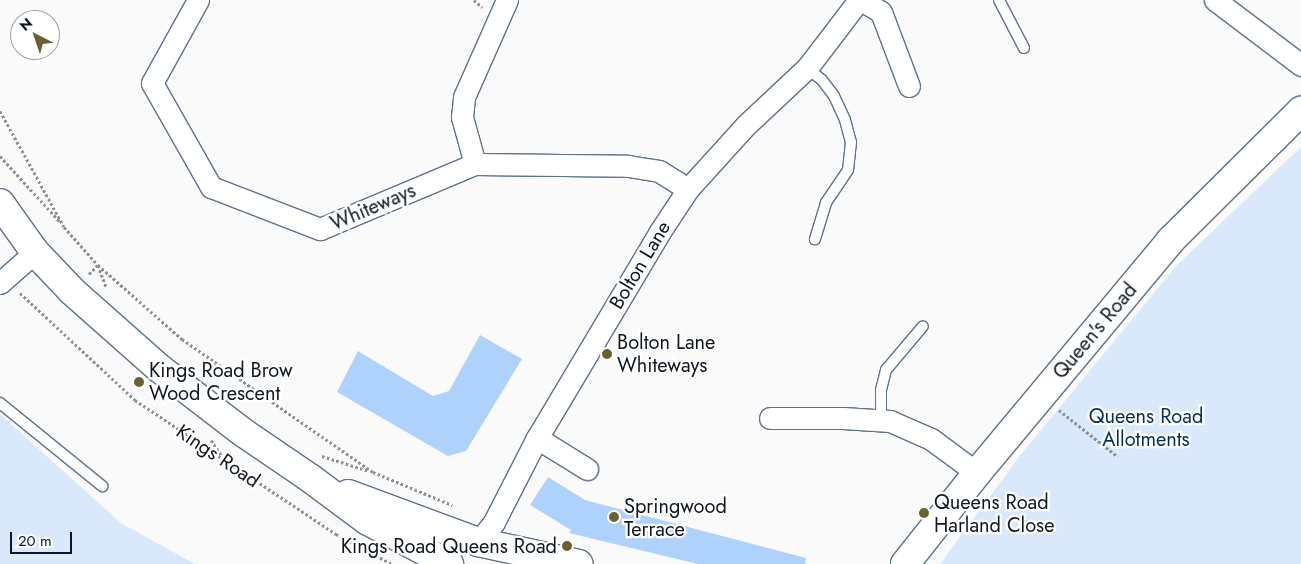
<!DOCTYPE html>
<html>
<head>
<meta charset="utf-8">
<style>
	body { margin:0 }
	#map { position:relative; width:1301px; height:564px; overflow:hidden; background:#fafafa; font-family:Jost,sans-serif }
	div>[style] { position:absolute }
	[style*='--x'] { left:calc(var(--x)*1px); top:calc(var(--y)*1px); width:calc(var(--w)*1px); rotate:calc(var(--a)*1deg) }
	.green>* { inset:0; background:#d9e9fb }
	.building>* { inset:0; background:#aed2fc }
	.path>* { height:3px; margin-top:-1.5px; transform-origin:0; background:repeating-linear-gradient(90deg,#8c9094 0 2.5px,transparent 0 5px) }
	.roads { filter:drop-shadow(1px 0 #5e728a) drop-shadow(-1px 0 #5e728a) drop-shadow(0 1px #5e728a) drop-shadow(0 -1px #5e728a) }
	.lane>* { height:10px; margin:-5px; padding:0 5px; transform-origin:5px; border-radius:5px; background:#fff }
	.street>* { height:21px; margin:-10.5px; padding:0 10.5px; transform-origin:10.5px; border-radius:10.5px; background:#fff }
	.secondary>* { height:28px; margin:-14px; padding:0 14px; transform-origin:14px; border-radius:14px; background:#fff }
	.highway>* { height:28px; margin:-14px; padding:0 14px; transform-origin:14px; border-radius:14px; background:#fff }
	.dots>* { width:14px; height:14px; translate:-50% -50%; box-sizing:border-box; border:2px solid #fff; border-radius:50% }
	span { translate:-50% -50%; white-space:nowrap; text-align:center; line-height:1.15; -webkit-text-stroke:4.5px #fff; paint-order:stroke }
	.street-label { font-size:20px; color:#0e161f }
	.poi-label { font-size:20px; color:#0e161f }
	.left { translate:0 -50%; text-align:left }
	.right { translate:-100% -50%; text-align:right }
	.park-label { font-size:20px; color:#012d57 }
	.north { position:absolute; left:10px; top:10px; width:50px; height:50px; box-sizing:border-box; background:#fff; border:1px solid #9fa2a5; border-radius:50%; rotate:319deg; font-size:14px; font-weight:700; line-height:20px; text-align:center; color:#0e161f }
	.north::after { content:''; display:block; margin:auto; width:18px; height:22px; background:#69622f; clip-path:polygon(50% 0,100% 100%,50% 72%,0 100%) }
	.scale { position:absolute; left:10px; top:532px; width:62px; height:22px; box-sizing:border-box; border:2px solid #0e161f; border-top:0; padding-left:6px; font-size:15px; line-height:18px; white-space:nowrap; color:#0e161f; -webkit-text-stroke:4px #fff; paint-order:stroke }
</style>
</head>
<body>
<div id="map">
	<div class="green">
		<i style="clip-path:polygon(1301px 147px,1301px 564px,940px 564px,1022px 453px,1176px 266px)"></i>
		<i style="clip-path:polygon(0 414px,121px 523px,195px 564px,0 564px)"></i>
	</div>
	<div class="building">
		<i style="clip-path:polygon(480px 335px,522px 359px,466px 451px,448px 456px,337px 392px,358px 351px,433px 396px,449px 391px)"></i>
		<i style="clip-path:polygon(548px 477px,585px 500px,806px 558px,805px 564px,698px 564px,569px 533px,571px 530px,530px 505px)"></i>
	</div>
	<div class="path">
		<i style="--x:474;--y:0;--w:11;--a:41"></i>
		<i style="--x:0;--y:111;--w:132;--a:61.1"></i>
		<i style="--x:64;--y:227;--w:51;--a:48.2"></i>
		<i style="--x:98;--y:265;--w:112;--a:41.4"></i>
		<i style="--x:182;--y:339;--w:233;--a:34.9"></i>
		<i style="--x:373;--y:472;--w:86;--a:22.7"></i>
		<i style="--x:0;--y:156;--w:89;--a:47.7"></i>
		<i style="--x:89;--y:274;--w:13;--a:-45"></i>
		<i style="--x:98;--y:265;--w:23;--a:70"></i>
		<i style="--x:20;--y:293;--w:157;--a:42.9"></i>
		<i style="--x:135;--y:400;--w:242;--a:33.7"></i>
		<i style="--x:336;--y:534;--w:64;--a:28.2"></i>
		<i style="--x:1059;--y:410;--w:75;--a:38.5"></i>
		<i style="--x:211;--y:440;--w:25;--a:56"></i>
		<i style="--x:225;--y:461;--w:10;--a:-61"></i>
		<i style="--x:322;--y:456;--w:49;--a:17.7"></i>
	</div>
	<div class="roads">
		<div class="lane">
			<i style="--x:999;--y:0;--w:54;--a:62.5"></i>
			<i style="--x:807;--y:68;--w:19;--a:39"></i>
			<i style="--x:822;--y:80;--w:20;--a:53"></i>
			<i style="--x:834;--y:96;--w:26;--a:65"></i>
			<i style="--x:845;--y:120;--w:23;--a:75"></i>
			<i style="--x:851;--y:142;--w:28;--a:96"></i>
			<i style="--x:848;--y:170;--w:40;--a:124"></i>
			<i style="--x:826;--y:203;--w:38;--a:107"></i>
			<i style="--x:0;--y:403;--w:132;--a:39.1"></i>
			<i style="--x:881;--y:421;--w:31;--a:-90"></i>
			<i style="--x:881;--y:390;--w:21;--a:-76"></i>
			<i style="--x:886;--y:370;--w:57;--a:-49.9"></i>
		</div>
		<div class="street">
			<i style="--x:198;--y:0;--w:95;--a:119"></i>
			<i style="--x:152;--y:83;--w:120;--a:60.4"></i>
			<i style="--x:211;--y:187;--w:117;--a:21.1"></i>
			<i style="--x:320;--y:229;--w:168;--a:-22.8"></i>
			<i style="--x:475;--y:164;--w:153;--a:0.7"></i>
			<i style="--x:628;--y:166;--w:31;--a:9"></i>
			<i style="--x:659;--y:171;--w:34;--a:32"></i>
			<i style="--x:861;--y:0;--w:23;--a:31"></i>
			<i style="--x:881;--y:12;--w:79;--a:69.3"></i>
			<i style="--x:1215;--y:0;--w:108;--a:37.1"></i>
			<i style="--x:475;--y:164;--w:49;--a:-105.5"></i>
			<i style="--x:462;--y:117;--w:20;--a:-84"></i>
			<i style="--x:464;--y:97;--w:106;--a:-66.1"></i>
			<i style="--x:0;--y:283;--w:47;--a:-41.5"></i>
			<i style="--x:770;--y:418;--w:73;--a:0"></i>
			<i style="--x:843;--y:418;--w:47;--a:3.7"></i>
			<i style="--x:890;--y:421;--w:45;--a:23.7"></i>
			<i style="--x:931;--y:439;--w:57;--a:36.5"></i>
			<i style="--x:537;--y:438;--w:59;--a:31.8"></i>
			<i style="--x:478;--y:542;--w:26;--a:-51"></i>
			<i style="--x:494;--y:522;--w:94;--a:-62.9"></i>
			<i style="--x:537;--y:438;--w:239;--a:-59.2"></i>
			<i style="--x:659;--y:233;--w:53;--a:-56.6"></i>
			<i style="--x:688;--y:189;--w:86;--a:-47.8"></i>
			<i style="--x:746;--y:125;--w:83;--a:-43.1"></i>
			<i style="--x:807;--y:68;--w:86;--a:-52.6"></i>
		</div>
		<div class="secondary">
			<i style="--x:0;--y:203;--w:60;--a:54.5"></i>
			<i style="--x:35;--y:252;--w:54;--a:46.5"></i>
			<i style="--x:72;--y:291;--w:116;--a:41.5"></i>
			<i style="--x:159;--y:368;--w:103;--a:37.5"></i>
			<i style="--x:241;--y:431;--w:83;--a:34.3"></i>
			<i style="--x:310;--y:478;--w:72;--a:36.6"></i>
			<i style="--x:368;--y:521;--w:92;--a:28"></i>
			<i style="--x:348;--y:494;--w:139;--a:20.3"></i>
			<i style="--x:478;--y:542;--w:103;--a:12.3"></i>
		</div>
		<div class="highway">
			<i style="--x:905;--y:564;--w:116;--a:-51.6"></i>
			<i style="--x:977;--y:473;--w:302;--a:-50.2"></i>
			<i style="--x:1170;--y:241;--w:185;--a:-44.8"></i>
		</div>
	</div>
	<div class="dots">
		<i style="left:607px;top:354px;background:#69622f"></i>
		<i style="left:139px;top:382px;background:#69622f"></i>
		<i style="left:924px;top:513px;background:#69622f"></i>
		<i style="left:614px;top:517px;background:#69622f"></i>
		<i style="left:567px;top:546px;background:#69622f"></i>
	</div>
	<div class="street-label">
		<span style="left:373px;top:207px;rotate:-23deg">Whiteways</span>
		<span style="left:640px;top:265px;rotate:-59deg">Bolton Lane</span>
		<span style="left:1095px;top:331px;rotate:-50deg">Queen's Road</span>
		<span style="left:218px;top:456px;rotate:34deg">Kings Road</span>
	</div>
	<div class="poi-label">
		<span class="left" style="left:617px;top:354px">Bolton Lane<br>Whiteways</span>
		<span class="left" style="left:149px;top:382px">Kings Road Brow<br>Wood Crescent</span>
		<span class="left" style="left:934px;top:514px">Queens Road<br>Harland Close</span>
		<span class="left" style="left:624px;top:518px">Springwood<br>Terrace</span>
		<span class="right" style="left:557px;top:546px">Kings Road Queens Road</span>
	</div>
	<div class="park-label">
		<span style="left:1146px;top:428px">Queens Road<br>Allotments</span>
	</div>
	<div class="north">N</div>
	<div class="scale">20 m</div>
</div>
</body>
</html>
